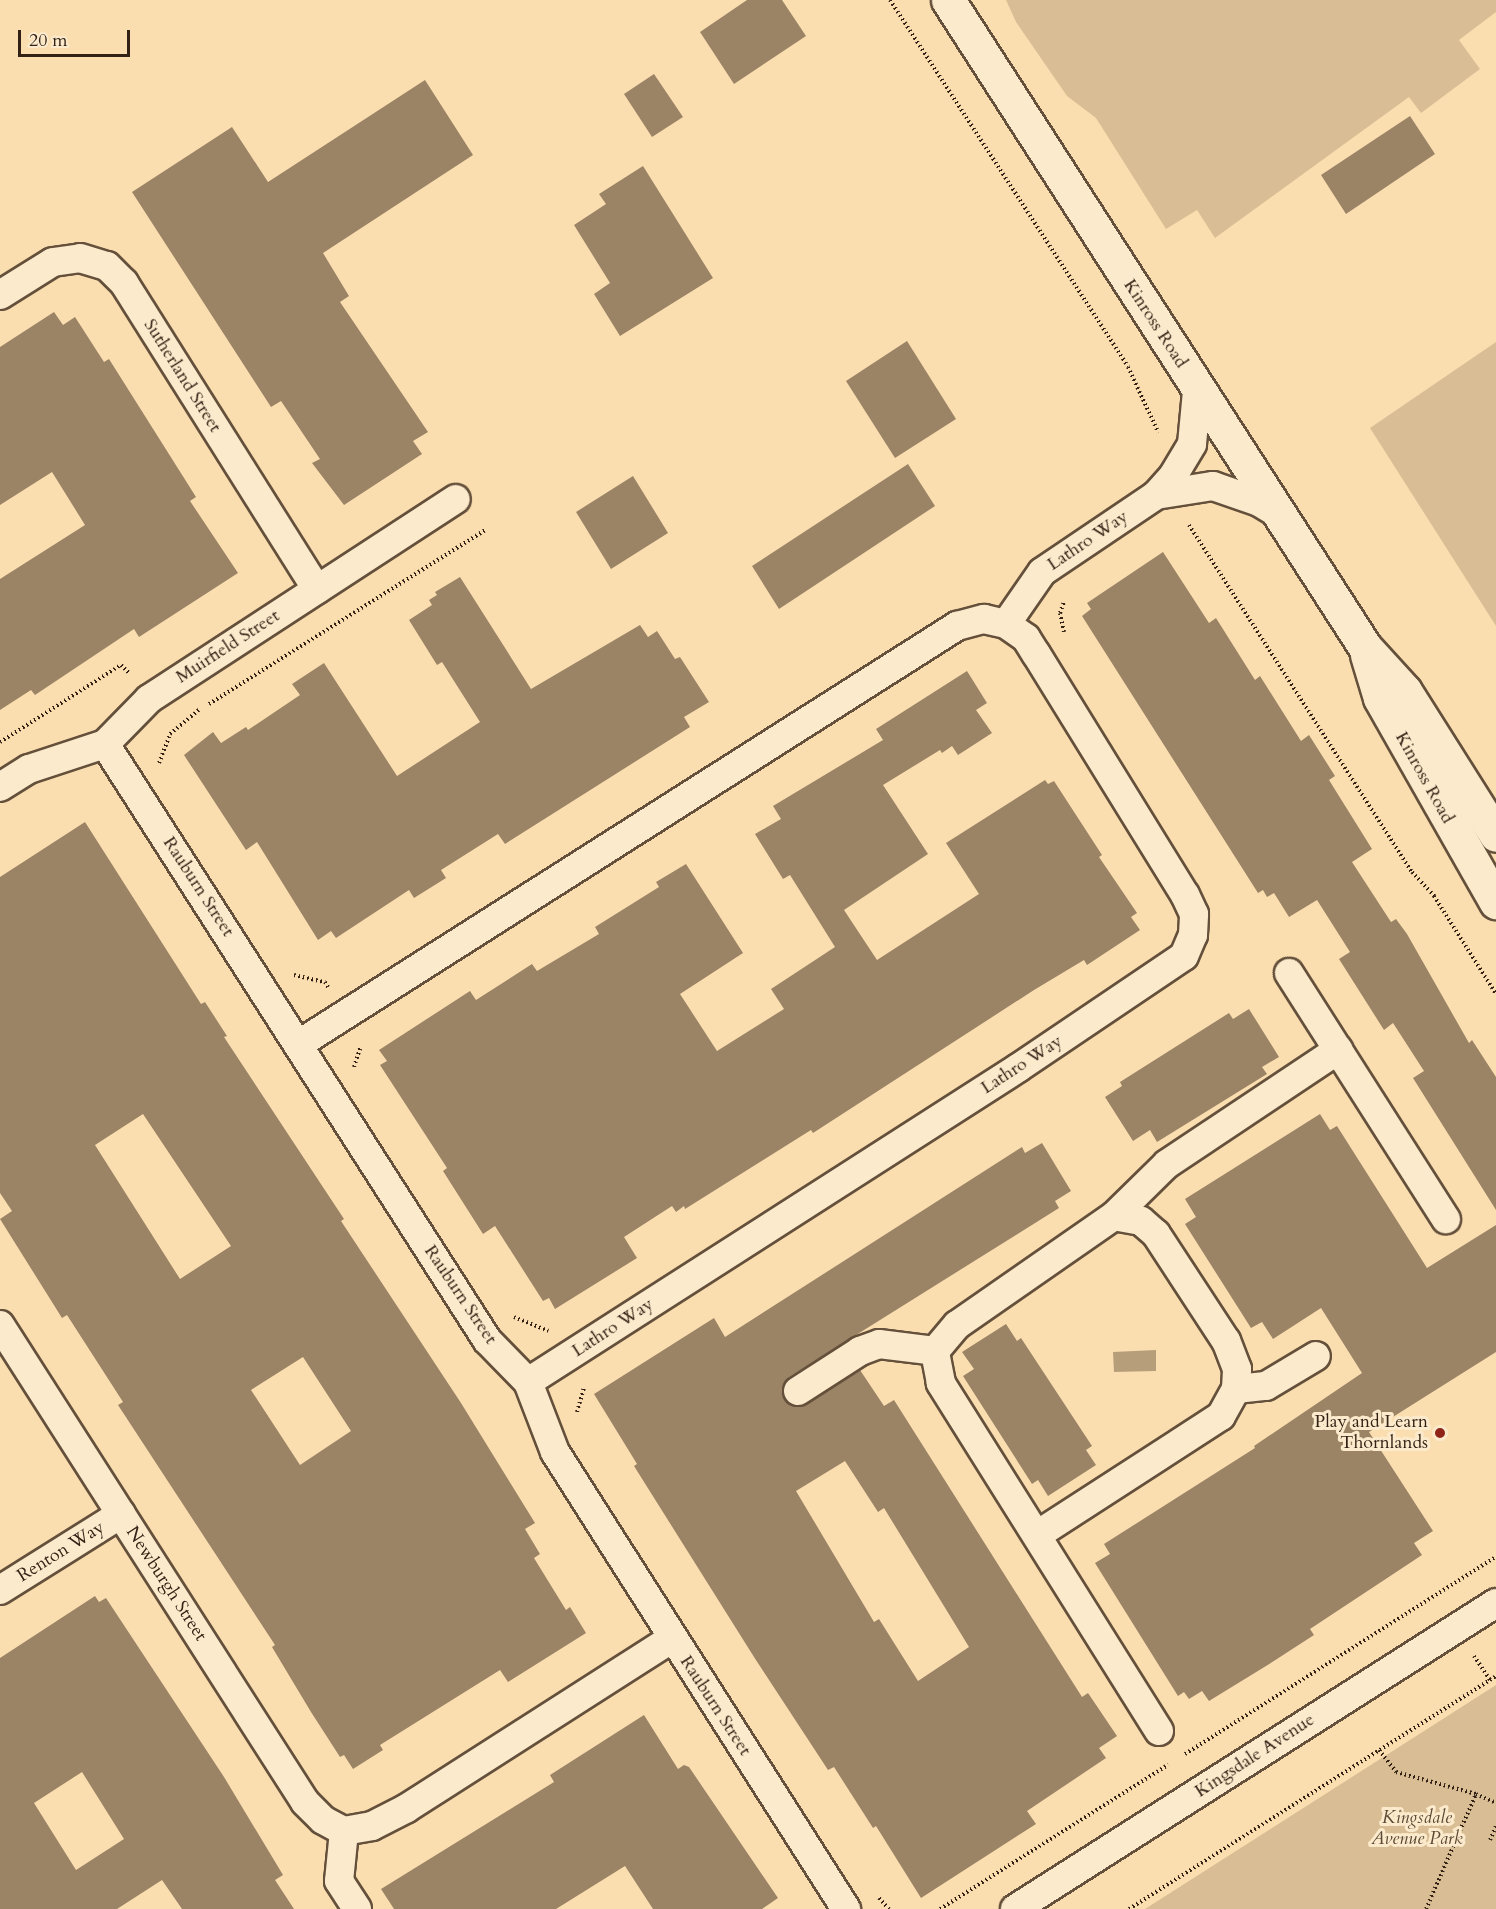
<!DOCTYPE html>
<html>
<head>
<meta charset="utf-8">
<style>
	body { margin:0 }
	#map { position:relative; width:1496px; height:1909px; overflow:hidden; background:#fbdeb0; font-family:Cardo,serif }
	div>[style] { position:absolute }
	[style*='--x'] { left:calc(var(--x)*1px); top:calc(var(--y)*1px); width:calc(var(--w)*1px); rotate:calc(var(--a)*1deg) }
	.green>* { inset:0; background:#d9be95 }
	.water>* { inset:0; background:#b79e7b }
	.building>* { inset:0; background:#9b8365 }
	.path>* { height:4px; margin-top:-2px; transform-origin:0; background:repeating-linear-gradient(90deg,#322114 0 1.5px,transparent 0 4.5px) }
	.roads { filter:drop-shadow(2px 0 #64503b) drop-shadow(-2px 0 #64503b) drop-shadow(0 2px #64503b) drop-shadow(0 -2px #64503b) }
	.street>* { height:28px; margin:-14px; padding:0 14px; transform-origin:14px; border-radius:14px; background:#fceacc }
	.secondary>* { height:33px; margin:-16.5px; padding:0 16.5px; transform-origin:16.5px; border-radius:16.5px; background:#fceacc }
	.dots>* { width:16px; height:16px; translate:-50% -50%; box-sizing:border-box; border:3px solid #fceacc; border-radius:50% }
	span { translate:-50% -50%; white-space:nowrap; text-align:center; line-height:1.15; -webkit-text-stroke:6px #fceacc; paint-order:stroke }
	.street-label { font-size:18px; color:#322114 }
	.poi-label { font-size:18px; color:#322114 }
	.right { translate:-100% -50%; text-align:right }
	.park-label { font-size:18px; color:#5c4834; font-style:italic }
	.scale { position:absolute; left:18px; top:30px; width:112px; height:27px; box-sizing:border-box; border:3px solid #322114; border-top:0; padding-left:8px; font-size:18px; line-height:21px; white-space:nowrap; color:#322114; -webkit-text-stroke:4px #fceacc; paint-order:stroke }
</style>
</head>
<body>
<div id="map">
	<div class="green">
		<i style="clip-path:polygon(1006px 0,1496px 0,1496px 12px,1459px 40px,1480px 69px,1421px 113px,1409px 97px,1215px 238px,1197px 210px,1166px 229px,1096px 118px,1067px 96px,1016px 22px)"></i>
		<i style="clip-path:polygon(1496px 342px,1496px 626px,1370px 428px)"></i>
		<i style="clip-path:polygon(1496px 1685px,1496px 1909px,1145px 1909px,1388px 1754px)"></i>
	</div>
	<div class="water">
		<i style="clip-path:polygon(1156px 1350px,1156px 1371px,1114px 1372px,1113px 1352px)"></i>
	</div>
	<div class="building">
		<i style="clip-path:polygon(747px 0,782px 0,806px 36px,734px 84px,700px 32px)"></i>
		<i style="clip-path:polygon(654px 74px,683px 117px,652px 137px,624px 94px)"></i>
		<i style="clip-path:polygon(425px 80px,473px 155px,323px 253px,349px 296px,340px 302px,428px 432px,413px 441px,422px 454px,344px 505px,312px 463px,320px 459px,281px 401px,271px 407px,132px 192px,232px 127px,268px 182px)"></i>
		<i style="clip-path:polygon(1410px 116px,1435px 154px,1346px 214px,1321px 175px)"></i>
		<i style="clip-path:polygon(643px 166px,713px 278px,620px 336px,594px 294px,610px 283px,574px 225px,606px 204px,599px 194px)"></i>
		<i style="clip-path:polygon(54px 312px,63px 325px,75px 317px,104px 362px,109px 359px,196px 497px,190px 501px,238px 573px,139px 637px,134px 629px,35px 695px,31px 690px,0 710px,0 579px,85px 525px,52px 472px,0 505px,0 347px)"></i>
		<i style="clip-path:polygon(907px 341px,956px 419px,895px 458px,846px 381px)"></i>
		<i style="clip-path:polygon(908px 464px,935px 506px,779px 609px,752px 566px)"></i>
		<i style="clip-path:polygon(633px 476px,668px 533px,611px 569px,576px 512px)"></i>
		<i style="clip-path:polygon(1163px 552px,1209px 623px,1216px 618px,1255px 680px,1260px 676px,1301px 741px,1309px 735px,1335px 776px,1329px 780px,1372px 849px,1352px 862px,1391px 922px,1396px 919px,1407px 934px,1469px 1043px,1472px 1040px,1496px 1077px,1496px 1210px,1413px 1078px,1424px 1071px,1393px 1023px,1384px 1030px,1339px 959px,1350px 952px,1317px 900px,1289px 917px,1274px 893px,1267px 897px,1263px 890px,1258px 893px,1082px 616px,1091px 609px,1087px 603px)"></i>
		<i style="clip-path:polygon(460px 577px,531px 689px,640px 625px,648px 637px,657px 631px,675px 659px,680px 657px,709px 702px,684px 717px,690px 727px,505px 844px,498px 834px,441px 870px,446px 878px,414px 898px,409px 890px,336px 938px,331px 931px,318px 940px,257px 842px,246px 850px,184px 755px,213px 732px,221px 743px,246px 727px,248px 730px,300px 695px,292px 684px,324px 663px,397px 776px,480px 722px,442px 662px,437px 665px,409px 620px,432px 605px,429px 600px,437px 595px,435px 592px)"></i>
		<i style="clip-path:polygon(967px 671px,987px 703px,976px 710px,992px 733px,958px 755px,952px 746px,942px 753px,940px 750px,883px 785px,928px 854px,844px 910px,877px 960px,979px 894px,946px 843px,1045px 780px,1048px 784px,1054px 781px,1102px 855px,1099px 857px,1137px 913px,1131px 917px,1140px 930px,1087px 965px,1084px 960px,1034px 990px,813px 1133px,811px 1130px,685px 1209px,684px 1206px,676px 1212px,672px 1206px,624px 1237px,637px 1258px,555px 1309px,549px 1298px,543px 1301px,495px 1226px,483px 1234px,443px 1171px,447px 1168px,380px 1065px,387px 1061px,379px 1050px,470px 991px,476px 1000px,532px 964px,537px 971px,599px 934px,595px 927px,659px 887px,656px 882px,686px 864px,743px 953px,680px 994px,717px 1051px,784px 1009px,771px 989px,835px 947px,790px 875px,783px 879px,755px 834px,781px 819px,773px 806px,883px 740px,876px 729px)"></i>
		<i style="clip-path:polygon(evenodd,85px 822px,201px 1004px,205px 1002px,227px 1036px,224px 1037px,344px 1219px,341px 1221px,461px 1403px,535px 1523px,525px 1529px,540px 1554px,534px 1558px,566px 1610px,570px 1607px,586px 1633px,508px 1682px,500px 1670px,380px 1745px,383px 1750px,353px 1769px,344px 1755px,340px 1757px,311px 1712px,272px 1647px,275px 1645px,118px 1405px,123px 1402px,67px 1315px,62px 1318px,0 1219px,12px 1211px,0 1193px,0 877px,85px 822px,143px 1114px,231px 1246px,180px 1279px,95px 1145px,143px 1114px,85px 822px,303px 1357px,351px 1431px,300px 1465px,251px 1390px,303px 1357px)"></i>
		<i style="clip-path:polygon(1249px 1009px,1279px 1057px,1262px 1067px,1267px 1074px,1157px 1142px,1150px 1130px,1133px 1141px,1105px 1097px,1122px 1086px,1120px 1082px,1229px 1013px,1233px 1019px)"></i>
		<i style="clip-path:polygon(1320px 1114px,1330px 1130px,1337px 1126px,1427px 1268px,1496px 1225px,1496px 1352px,1369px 1432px,1433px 1531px,1414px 1543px,1422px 1555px,1310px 1629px,1314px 1635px,1266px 1666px,1209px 1701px,1202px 1691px,1189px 1699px,1184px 1692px,1178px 1696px,1095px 1563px,1110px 1554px,1104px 1544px,1255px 1448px,1254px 1446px,1362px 1373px,1321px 1308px,1273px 1339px,1262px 1322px,1251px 1328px,1185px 1224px,1196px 1217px,1185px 1199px)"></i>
		<i style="clip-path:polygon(evenodd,1042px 1143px,1071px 1191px,1055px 1201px,1059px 1208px,789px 1377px,782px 1391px,790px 1405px,799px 1407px,860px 1370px,884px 1406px,894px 1400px,1082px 1697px,1088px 1693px,1117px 1736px,1099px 1748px,1106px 1758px,1027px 1811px,1036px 1824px,921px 1898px,876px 1826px,873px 1828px,834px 1767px,828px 1770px,754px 1657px,634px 1466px,637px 1464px,594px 1394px,714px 1318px,725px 1337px,1022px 1147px,1025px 1153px,1042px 1143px,845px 1461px,878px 1512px,884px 1508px,969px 1647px,918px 1681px,879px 1619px,874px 1622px,796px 1491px,845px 1461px)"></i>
		<i style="clip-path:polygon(1006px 1324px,1017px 1341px,1021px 1338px,1092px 1446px,1086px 1450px,1096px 1465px,1048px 1496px,1038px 1480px,1032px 1484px,963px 1376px,974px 1369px,962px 1352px)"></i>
		<i style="clip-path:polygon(evenodd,95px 1596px,99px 1602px,106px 1598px,224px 1777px,283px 1875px,275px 1880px,294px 1909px,182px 1909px,162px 1880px,117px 1909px,0 1909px,0 1658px,95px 1596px,82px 1772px,124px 1839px,76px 1870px,34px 1803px,82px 1772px)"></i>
		<i style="clip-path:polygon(644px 1715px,678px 1769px,684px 1765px,689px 1767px,778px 1898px,762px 1909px,653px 1909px,625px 1866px,556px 1909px,394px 1909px,381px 1889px,554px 1782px,550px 1775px)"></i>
	</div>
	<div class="path">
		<i style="--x:890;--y:0;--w:437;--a:57"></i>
		<i style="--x:1128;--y:367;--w:72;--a:65.2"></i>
		<i style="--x:1189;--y:525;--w:412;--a:57.3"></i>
		<i style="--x:1412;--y:872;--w:33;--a:47"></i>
		<i style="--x:1434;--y:896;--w:116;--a:57.7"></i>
		<i style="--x:1064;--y:632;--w:19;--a:-102"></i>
		<i style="--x:1060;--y:613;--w:12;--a:-70"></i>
		<i style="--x:209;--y:704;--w:326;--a:-32.2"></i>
		<i style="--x:0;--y:742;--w:143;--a:-32.5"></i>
		<i style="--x:121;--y:665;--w:11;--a:45"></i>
		<i style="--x:159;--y:763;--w:31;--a:-69"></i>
		<i style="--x:170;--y:734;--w:39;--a:-40"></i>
		<i style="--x:294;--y:975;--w:32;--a:13"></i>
		<i style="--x:325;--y:982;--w:6;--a:59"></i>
		<i style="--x:354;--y:1067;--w:22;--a:-72"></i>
		<i style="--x:514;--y:1317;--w:37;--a:22"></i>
		<i style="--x:577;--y:1412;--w:25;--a:-74"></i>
		<i style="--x:1474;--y:1656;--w:29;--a:56"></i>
		<i style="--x:1379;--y:1750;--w:28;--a:52"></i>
		<i style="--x:1396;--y:1772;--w:83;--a:15.4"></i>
		<i style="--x:1185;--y:1754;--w:368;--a:-32.4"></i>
		<i style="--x:1490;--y:1840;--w:15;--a:-67"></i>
		<i style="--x:879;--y:1898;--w:15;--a:48"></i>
		<i style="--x:940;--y:1909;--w:270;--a:-32.3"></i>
		<i style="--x:1129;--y:1909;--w:435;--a:-32.4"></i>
		<i style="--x:1426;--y:1909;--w:125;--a:-66.5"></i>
		<i style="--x:1476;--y:1794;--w:22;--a:24"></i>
	</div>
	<div class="roads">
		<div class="street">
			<i style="--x:0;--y:295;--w:62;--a:-31.9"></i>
			<i style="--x:53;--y:262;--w:27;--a:-8"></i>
			<i style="--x:80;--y:258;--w:28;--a:17"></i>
			<i style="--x:107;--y:266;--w:24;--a:45"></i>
			<i style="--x:124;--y:283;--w:362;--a:57.8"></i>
			<i style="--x:1156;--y:495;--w:58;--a:-9"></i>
			<i style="--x:1213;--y:486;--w:49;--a:19.2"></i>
			<i style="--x:1259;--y:502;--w:27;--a:31"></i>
			<i style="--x:105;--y:744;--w:708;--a:57.34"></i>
			<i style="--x:487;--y:1340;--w:59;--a:45.7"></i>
			<i style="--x:528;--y:1382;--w:75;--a:68.9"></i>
			<i style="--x:555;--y:1452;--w:542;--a:57.51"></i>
			<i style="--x:0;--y:787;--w:34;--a:-32"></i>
			<i style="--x:29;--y:769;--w:80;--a:-18.2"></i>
			<i style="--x:105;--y:744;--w:63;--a:-45.6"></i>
			<i style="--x:149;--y:699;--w:366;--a:-33.1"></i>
			<i style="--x:1289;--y:973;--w:292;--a:57.5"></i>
			<i style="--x:299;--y:1044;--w:780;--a:-32.43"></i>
			<i style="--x:957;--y:626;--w:28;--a:-15"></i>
			<i style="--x:984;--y:619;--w:23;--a:13"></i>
			<i style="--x:1006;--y:624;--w:63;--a:-55.3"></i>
			<i style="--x:1042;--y:572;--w:138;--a:-34"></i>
			<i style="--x:1156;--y:495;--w:25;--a:-48"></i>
			<i style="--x:1173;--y:476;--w:37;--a:-59"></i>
			<i style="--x:1192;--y:444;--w:53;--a:-84.6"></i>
			<i style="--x:0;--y:1325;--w:566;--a:57.4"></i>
			<i style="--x:305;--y:1802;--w:25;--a:45"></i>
			<i style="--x:323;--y:1820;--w:24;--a:28"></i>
			<i style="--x:344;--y:1831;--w:28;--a:-10"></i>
			<i style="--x:372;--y:1826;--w:39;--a:-27"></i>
			<i style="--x:407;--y:1808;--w:313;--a:-32.6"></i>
			<i style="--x:528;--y:1382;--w:582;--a:-32.65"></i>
			<i style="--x:1018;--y:1068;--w:200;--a:-34"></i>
			<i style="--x:1184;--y:956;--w:23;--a:-67"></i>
			<i style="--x:1193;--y:935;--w:21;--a:-87"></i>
			<i style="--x:1194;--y:914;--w:21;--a:-115"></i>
			<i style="--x:1185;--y:895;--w:283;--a:-121.7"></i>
			<i style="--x:1036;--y:654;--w:19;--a:-122"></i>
			<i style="--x:1026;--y:638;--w:24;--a:-145"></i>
			<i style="--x:1236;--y:1389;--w:30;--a:-6"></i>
			<i style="--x:1266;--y:1386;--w:58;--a:-31"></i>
			<i style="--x:798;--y:1391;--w:74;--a:-32.8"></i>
			<i style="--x:860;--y:1351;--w:20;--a:-20"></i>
			<i style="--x:879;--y:1344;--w:56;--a:7.1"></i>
			<i style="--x:1037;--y:1535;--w:219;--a:-32.9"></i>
			<i style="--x:1221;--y:1416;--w:31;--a:-61"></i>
			<i style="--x:1236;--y:1389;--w:20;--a:-87"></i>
			<i style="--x:1237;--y:1369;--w:30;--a:-111"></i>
			<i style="--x:1226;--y:1341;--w:128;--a:-123.2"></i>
			<i style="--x:1156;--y:1234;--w:20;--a:-139"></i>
			<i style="--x:1141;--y:1221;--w:27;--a:-170"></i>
			<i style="--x:0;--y:1590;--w:143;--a:-32.1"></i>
			<i style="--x:1159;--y:1731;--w:411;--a:-122.1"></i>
			<i style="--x:941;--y:1383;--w:33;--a:-101"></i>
			<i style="--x:935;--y:1351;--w:34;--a:-50"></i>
			<i style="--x:957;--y:1325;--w:191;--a:-34.8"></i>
			<i style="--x:1114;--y:1216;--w:74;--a:-44.5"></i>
			<i style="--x:1167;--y:1164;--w:206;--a:-33.7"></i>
			<i style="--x:344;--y:1831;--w:50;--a:95.7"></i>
			<i style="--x:339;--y:1881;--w:33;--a:57"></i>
			<i style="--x:1015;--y:1909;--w:570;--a:-32.46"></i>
		</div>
		<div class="secondary">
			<i style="--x:948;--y:0;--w:770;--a:57.2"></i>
			<i style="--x:1365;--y:647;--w:59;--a:47.7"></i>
			<i style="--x:1405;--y:691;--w:170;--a:57.7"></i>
			<i style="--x:1367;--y:655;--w:45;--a:73.2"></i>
			<i style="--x:1380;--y:698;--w:235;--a:60.4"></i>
		</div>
	</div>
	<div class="dots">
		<i style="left:1440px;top:1433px;background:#8f2418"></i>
	</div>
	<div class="street-label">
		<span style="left:1155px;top:324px;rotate:57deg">Kinross Road</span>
		<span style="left:182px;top:376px;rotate:58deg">Sutherland Street</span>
		<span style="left:1088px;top:541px;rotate:-34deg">Lathro Way</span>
		<span style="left:228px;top:647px;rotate:-33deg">Muirfield Street</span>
		<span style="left:1424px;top:778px;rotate:61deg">Kinross Road</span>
		<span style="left:198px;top:887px;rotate:57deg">Rauburn Street</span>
		<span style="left:1022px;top:1065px;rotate:-33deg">Lathro Way</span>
		<span style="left:460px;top:1295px;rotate:56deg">Rauburn Street</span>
		<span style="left:613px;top:1328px;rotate:-33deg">Lathro Way</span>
		<span style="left:61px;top:1552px;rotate:-32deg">Renton Way</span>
		<span style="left:166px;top:1584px;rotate:57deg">Newburgh Street</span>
		<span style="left:715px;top:1706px;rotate:57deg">Rauburn Street</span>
		<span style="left:1255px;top:1756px;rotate:-33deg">Kingsdale Avenue</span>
	</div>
	<div class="poi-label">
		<span class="right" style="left:1428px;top:1433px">Play and Learn<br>Thornlands</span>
	</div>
	<div class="park-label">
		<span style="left:1417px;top:1829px">Kingsdale<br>Avenue Park</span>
	</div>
	<div class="scale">20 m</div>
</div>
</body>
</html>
